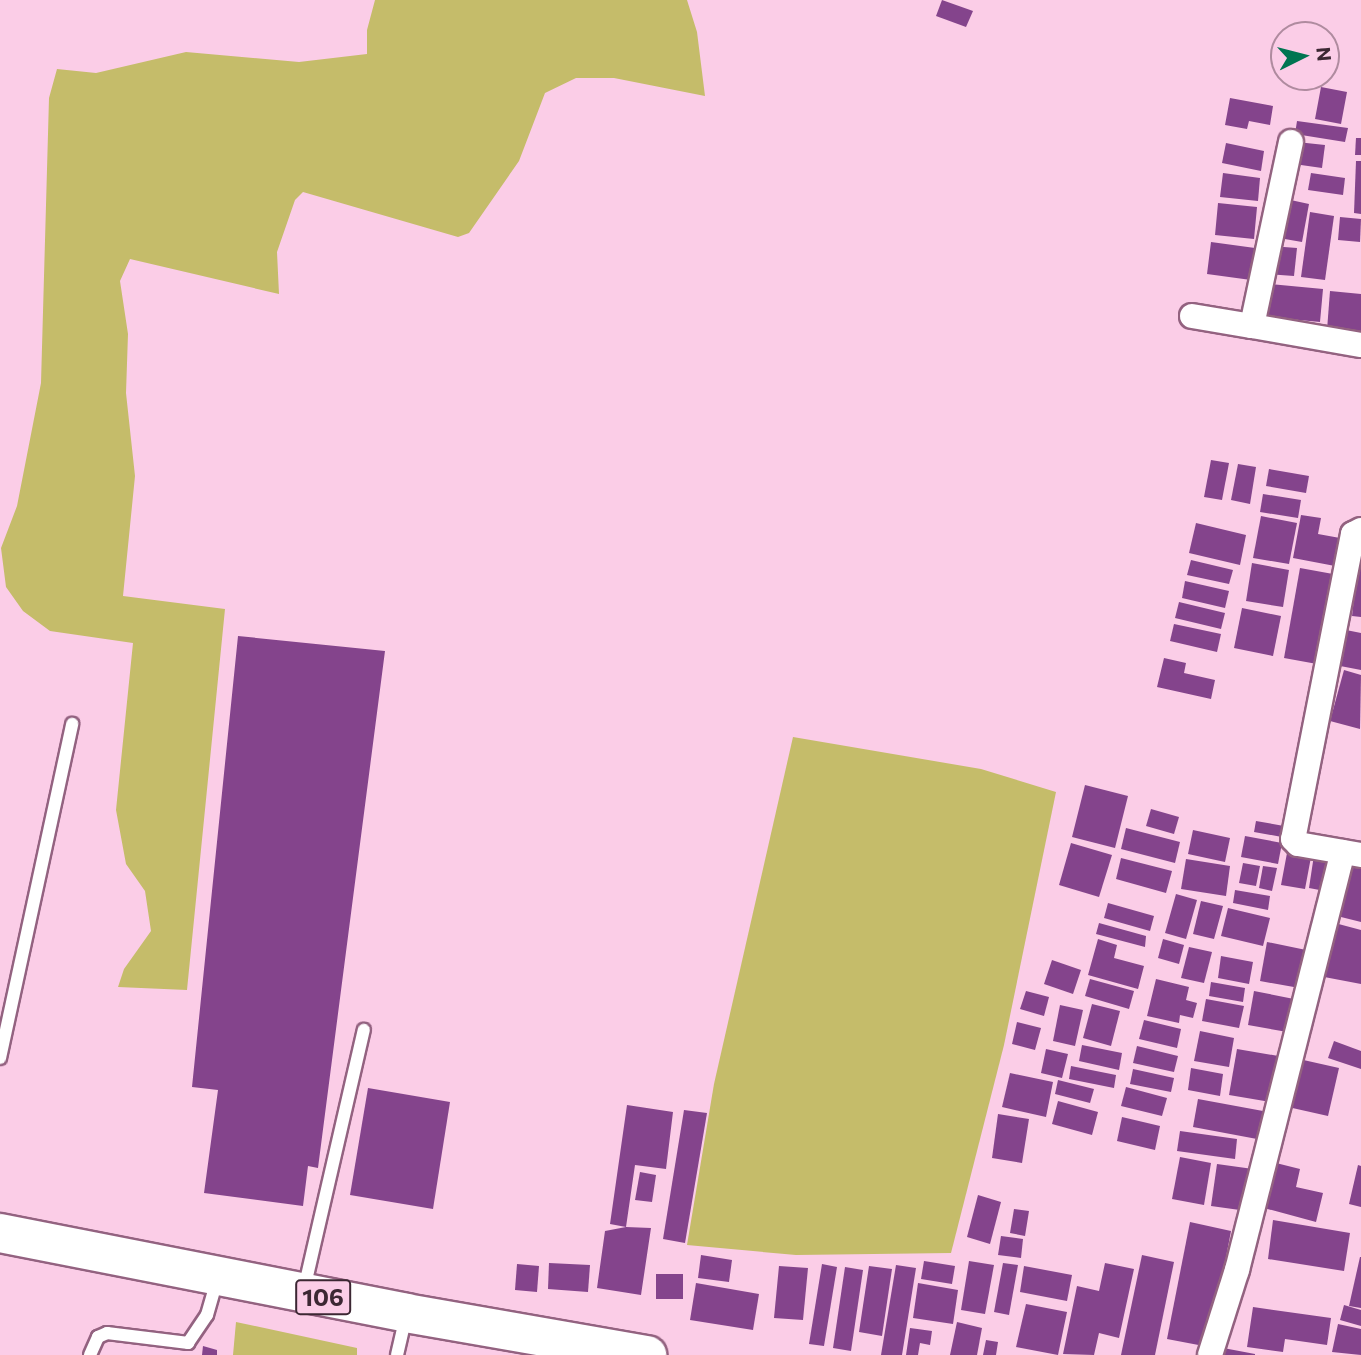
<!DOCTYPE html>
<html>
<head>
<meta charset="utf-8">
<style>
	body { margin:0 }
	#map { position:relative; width:1361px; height:1355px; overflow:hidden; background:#fbcde7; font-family:Commissioner,sans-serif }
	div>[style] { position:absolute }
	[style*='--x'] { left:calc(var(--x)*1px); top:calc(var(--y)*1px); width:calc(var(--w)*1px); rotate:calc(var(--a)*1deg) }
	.green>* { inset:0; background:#c5bc6a }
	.building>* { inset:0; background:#84448c }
	.roads { filter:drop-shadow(2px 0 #936280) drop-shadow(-2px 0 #936280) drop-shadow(0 2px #936280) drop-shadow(0 -2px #936280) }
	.service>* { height:12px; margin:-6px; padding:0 6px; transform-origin:6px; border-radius:6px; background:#fff }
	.minor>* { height:24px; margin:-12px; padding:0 12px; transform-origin:12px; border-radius:12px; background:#fff }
	.primary>* { height:38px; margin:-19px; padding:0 19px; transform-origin:19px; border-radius:19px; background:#fff }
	span { translate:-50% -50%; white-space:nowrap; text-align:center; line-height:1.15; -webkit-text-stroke:7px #fbcde7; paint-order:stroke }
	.shield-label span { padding:2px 5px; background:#fbcde7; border:2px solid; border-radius:5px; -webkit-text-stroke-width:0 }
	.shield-label { font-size:24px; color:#3c2733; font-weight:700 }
	.north { position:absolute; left:1270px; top:21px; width:70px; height:70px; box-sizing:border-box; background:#fbcde7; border:2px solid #af8b9f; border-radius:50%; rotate:84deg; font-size:19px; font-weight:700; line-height:28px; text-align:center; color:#3c2733 }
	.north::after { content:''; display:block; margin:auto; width:24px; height:32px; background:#007551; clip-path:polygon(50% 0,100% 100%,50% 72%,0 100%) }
</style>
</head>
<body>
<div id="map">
	<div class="green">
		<i style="clip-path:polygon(375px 0,687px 0,697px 32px,705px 96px,614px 78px,576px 78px,545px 93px,519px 161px,469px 233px,458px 237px,303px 192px,295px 200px,277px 252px,279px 294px,130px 259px,120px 281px,128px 334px,126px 393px,135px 476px,123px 596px,225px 609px,187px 990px,118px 987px,124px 969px,151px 931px,145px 891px,126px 864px,116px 810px,133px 643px,50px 631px,23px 611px,6px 587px,1px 548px,17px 506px,41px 383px,49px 98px,57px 69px,96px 73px,186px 52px,299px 62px,367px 54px,367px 30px)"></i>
		<i style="clip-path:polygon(793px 737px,981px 769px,1056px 792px,1004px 1045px,951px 1253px,796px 1255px,687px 1245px,714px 1084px)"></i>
		<i style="clip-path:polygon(236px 1322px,357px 1348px,357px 1355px,233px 1355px)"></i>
	</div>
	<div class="building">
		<i style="clip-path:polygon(942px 0,973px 11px,966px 27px,936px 16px)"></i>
		<i style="clip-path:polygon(1321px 87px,1347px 92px,1341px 124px,1315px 119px)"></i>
		<i style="clip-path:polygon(1230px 98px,1273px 106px,1270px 125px,1249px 121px,1247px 129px,1225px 125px)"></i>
		<i style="clip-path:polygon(1297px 121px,1348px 128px,1345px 142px,1295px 134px)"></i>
		<i style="clip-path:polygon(1356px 138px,1361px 138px,1361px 155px,1355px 155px)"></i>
		<i style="clip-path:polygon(1297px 142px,1325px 145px,1322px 168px,1294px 164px)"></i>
		<i style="clip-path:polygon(1226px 143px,1264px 151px,1261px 171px,1222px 163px)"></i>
		<i style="clip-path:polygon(1356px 161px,1361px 161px,1361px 214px,1354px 213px)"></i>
		<i style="clip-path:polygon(1223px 173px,1260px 178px,1258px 201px,1220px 197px)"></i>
		<i style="clip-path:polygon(1311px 173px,1345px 178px,1343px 195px,1308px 190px)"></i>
		<i style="clip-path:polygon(1286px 199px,1309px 204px,1302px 242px,1279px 238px)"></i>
		<i style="clip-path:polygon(1218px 203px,1257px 207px,1254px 239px,1215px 235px)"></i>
		<i style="clip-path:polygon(1310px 212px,1334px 216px,1325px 280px,1301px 277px)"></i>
		<i style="clip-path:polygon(1340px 217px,1361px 219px,1360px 242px,1338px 240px)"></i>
		<i style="clip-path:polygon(1211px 242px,1255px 248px,1251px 280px,1207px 274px)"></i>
		<i style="clip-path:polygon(1271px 246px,1297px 248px,1294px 276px,1268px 274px)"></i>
		<i style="clip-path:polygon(1270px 284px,1323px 289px,1320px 322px,1267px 317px)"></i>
		<i style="clip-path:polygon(1330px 291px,1361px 294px,1361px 333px,1327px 330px)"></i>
		<i style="clip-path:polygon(1211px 460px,1229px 463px,1222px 500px,1204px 497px)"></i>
		<i style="clip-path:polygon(1238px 464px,1256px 467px,1250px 504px,1231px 500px)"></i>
		<i style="clip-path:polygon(1269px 469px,1309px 476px,1306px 493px,1266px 486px)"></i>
		<i style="clip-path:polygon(1263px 494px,1301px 500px,1298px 518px,1260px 512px)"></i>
		<i style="clip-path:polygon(1301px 515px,1321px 518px,1318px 534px,1340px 538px,1335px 566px,1293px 558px)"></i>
		<i style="clip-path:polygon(1261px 516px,1297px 523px,1289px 564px,1253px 558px)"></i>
		<i style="clip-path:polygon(1196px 523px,1246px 535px,1240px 565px,1189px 553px)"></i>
		<i style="clip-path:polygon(1361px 536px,1361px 617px,1352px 616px)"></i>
		<i style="clip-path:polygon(1191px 560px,1233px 570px,1229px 584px,1187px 575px)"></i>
		<i style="clip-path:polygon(1252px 563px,1289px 570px,1283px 607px,1246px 601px)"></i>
		<i style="clip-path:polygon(1300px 568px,1333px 574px,1317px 664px,1284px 658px)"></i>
		<i style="clip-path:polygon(1185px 581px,1229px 591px,1225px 608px,1182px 598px)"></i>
		<i style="clip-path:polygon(1179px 602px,1225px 613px,1221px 629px,1175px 618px)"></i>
		<i style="clip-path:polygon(1242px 608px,1281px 616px,1273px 656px,1234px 648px)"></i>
		<i style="clip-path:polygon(1174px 624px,1221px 634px,1217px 652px,1170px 641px)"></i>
		<i style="clip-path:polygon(1341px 629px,1361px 633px,1361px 670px,1335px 665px)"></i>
		<i style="clip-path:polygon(238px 636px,385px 651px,318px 1168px,308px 1166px,303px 1206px,204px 1193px,218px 1090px,192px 1087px)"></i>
		<i style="clip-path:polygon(1164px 658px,1186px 663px,1184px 673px,1215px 680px,1211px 699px,1157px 687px)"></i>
		<i style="clip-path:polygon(1344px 670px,1361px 675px,1360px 729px,1330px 721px)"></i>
		<i style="clip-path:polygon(1085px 785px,1128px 796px,1115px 848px,1072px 837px)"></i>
		<i style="clip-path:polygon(1151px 809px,1179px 817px,1174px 834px,1146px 826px)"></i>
		<i style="clip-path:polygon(1256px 821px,1284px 826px,1282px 837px,1254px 832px)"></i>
		<i style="clip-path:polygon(1126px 828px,1180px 842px,1175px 863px,1121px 849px)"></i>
		<i style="clip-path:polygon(1193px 830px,1230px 838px,1225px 862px,1188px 854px)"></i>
		<i style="clip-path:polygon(1245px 836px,1282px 843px,1278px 864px,1241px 857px)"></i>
		<i style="clip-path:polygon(1071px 843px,1112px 855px,1099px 897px,1059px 885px)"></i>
		<i style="clip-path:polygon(1287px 853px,1311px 857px,1305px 889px,1281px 885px)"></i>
		<i style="clip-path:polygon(1314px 855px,1335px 859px,1330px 892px,1309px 888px)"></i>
		<i style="clip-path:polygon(1121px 858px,1172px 871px,1166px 893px,1116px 879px)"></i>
		<i style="clip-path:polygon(1186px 859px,1230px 866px,1226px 896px,1181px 889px)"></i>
		<i style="clip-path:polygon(1348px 859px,1361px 862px,1361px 922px,1333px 915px)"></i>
		<i style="clip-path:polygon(1243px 863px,1260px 866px,1256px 886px,1239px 883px)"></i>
		<i style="clip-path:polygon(1263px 866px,1277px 868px,1272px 891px,1259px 888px)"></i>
		<i style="clip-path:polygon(1235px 890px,1270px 896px,1268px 910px,1233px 903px)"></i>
		<i style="clip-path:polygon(1176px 894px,1197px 900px,1186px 939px,1165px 933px)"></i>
		<i style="clip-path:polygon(1201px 901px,1223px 906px,1214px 939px,1193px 934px)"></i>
		<i style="clip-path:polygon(1108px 903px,1154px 916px,1150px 931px,1104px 918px)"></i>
		<i style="clip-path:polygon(1228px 908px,1270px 918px,1263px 946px,1221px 936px)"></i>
		<i style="clip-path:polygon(1331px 922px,1361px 930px,1361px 984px,1319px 976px)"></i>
		<i style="clip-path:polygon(1099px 923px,1146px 936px,1145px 947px,1096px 934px)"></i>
		<i style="clip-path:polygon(1098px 939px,1117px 945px,1114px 958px,1144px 966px,1138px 989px,1088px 975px)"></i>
		<i style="clip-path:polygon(1163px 939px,1184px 945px,1179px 964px,1158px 958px)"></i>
		<i style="clip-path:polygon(1267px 942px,1311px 951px,1305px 989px,1260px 981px)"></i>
		<i style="clip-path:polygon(1189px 947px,1212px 952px,1204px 983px,1181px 978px)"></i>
		<i style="clip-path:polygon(1221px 956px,1253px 962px,1249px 984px,1218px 978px)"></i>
		<i style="clip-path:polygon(1052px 960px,1081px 970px,1073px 994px,1044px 984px)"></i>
		<i style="clip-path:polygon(1090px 979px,1134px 991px,1129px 1009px,1085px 996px)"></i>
		<i style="clip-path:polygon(1156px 979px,1189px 987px,1186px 1000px,1197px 1003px,1193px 1018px,1180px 1015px,1179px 1023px,1147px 1016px)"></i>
		<i style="clip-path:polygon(1211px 982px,1245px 988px,1243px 1002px,1209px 996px)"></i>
		<i style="clip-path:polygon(1026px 991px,1049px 997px,1044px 1016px,1020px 1009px)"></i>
		<i style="clip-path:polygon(1254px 991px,1299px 1000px,1293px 1033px,1248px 1025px)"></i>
		<i style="clip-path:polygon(1206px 999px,1244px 1006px,1239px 1028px,1202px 1021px)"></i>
		<i style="clip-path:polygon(1092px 1004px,1120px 1011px,1111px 1046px,1083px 1038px)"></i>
		<i style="clip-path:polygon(1060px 1005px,1083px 1010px,1075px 1046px,1053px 1041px)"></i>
		<i style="clip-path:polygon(1144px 1020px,1181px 1029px,1177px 1048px,1139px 1039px)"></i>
		<i style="clip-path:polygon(1017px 1022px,1041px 1028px,1035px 1050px,1012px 1044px)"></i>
		<i style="clip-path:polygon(1200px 1031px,1234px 1038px,1229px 1067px,1194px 1061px)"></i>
		<i style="clip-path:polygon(1334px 1041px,1361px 1051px,1361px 1069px,1328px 1058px)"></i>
		<i style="clip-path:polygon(1082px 1045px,1122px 1053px,1119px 1070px,1079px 1061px)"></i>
		<i style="clip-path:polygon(1137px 1046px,1178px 1056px,1174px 1072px,1133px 1063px)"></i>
		<i style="clip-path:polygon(1046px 1049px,1068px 1054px,1062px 1078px,1041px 1073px)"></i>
		<i style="clip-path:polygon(1237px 1049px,1284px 1057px,1276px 1103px,1229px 1095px)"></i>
		<i style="clip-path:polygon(1299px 1059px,1339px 1068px,1328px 1116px,1288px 1107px)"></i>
		<i style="clip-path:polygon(1071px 1066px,1116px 1075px,1114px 1088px,1069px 1079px)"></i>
		<i style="clip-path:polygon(1191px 1068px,1223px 1074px,1220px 1096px,1188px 1090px)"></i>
		<i style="clip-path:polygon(1133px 1069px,1174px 1078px,1171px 1092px,1130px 1084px)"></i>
		<i style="clip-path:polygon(1010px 1073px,1053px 1082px,1046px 1117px,1002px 1107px)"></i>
		<i style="clip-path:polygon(1058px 1080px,1094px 1089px,1090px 1103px,1055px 1094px)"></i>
		<i style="clip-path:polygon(1126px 1087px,1167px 1098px,1162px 1116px,1121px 1106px)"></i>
		<i style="clip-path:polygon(368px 1088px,450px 1102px,433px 1209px,350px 1195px)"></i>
		<i style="clip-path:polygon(1198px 1099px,1263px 1111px,1257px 1139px,1193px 1127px)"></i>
		<i style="clip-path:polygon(1058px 1101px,1098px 1112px,1092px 1135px,1052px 1124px)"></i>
		<i style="clip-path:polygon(627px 1105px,673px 1112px,666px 1169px,635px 1165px,626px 1227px,651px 1228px,641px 1295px,597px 1288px,605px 1231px,626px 1227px,610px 1224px)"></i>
		<i style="clip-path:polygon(684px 1110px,707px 1113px,685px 1243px,663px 1239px)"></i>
		<i style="clip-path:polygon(998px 1114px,1029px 1119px,1022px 1163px,992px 1158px)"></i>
		<i style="clip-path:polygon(1122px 1117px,1160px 1126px,1155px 1150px,1117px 1141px)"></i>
		<i style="clip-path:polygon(1180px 1131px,1237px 1139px,1235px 1159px,1177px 1151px)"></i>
		<i style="clip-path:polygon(1180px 1157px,1211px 1163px,1204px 1205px,1172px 1199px)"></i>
		<i style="clip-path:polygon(1276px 1163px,1300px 1169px,1296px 1187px,1323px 1193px,1316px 1222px,1264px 1208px)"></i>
		<i style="clip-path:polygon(1217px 1164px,1253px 1169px,1247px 1211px,1211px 1206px)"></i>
		<i style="clip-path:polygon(1358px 1165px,1361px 1166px,1361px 1207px,1349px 1204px)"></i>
		<i style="clip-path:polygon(640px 1172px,656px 1175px,652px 1202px,635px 1200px)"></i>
		<i style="clip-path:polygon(978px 1195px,1001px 1202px,990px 1244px,967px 1237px)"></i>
		<i style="clip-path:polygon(1014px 1209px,1029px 1211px,1025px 1236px,1010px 1233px)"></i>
		<i style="clip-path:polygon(1273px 1220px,1350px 1233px,1344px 1271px,1268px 1259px)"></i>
		<i style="clip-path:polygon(1190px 1222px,1231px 1231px,1209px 1347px,1167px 1339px)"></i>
		<i style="clip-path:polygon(1001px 1236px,1023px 1239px,1021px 1258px,998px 1255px)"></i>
		<i style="clip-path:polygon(701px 1255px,732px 1260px,729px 1282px,698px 1278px)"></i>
		<i style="clip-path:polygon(1142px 1255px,1174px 1262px,1155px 1355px,1121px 1355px)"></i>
		<i style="clip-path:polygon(1360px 1257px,1361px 1257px,1361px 1308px,1349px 1306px)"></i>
		<i style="clip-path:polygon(924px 1261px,955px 1266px,952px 1284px,921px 1279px)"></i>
		<i style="clip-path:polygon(969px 1261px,994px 1265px,985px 1314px,961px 1310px)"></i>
		<i style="clip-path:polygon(549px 1263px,590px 1265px,588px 1292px,548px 1289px)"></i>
		<i style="clip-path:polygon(1003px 1263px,1018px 1265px,1009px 1315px,994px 1312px)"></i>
		<i style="clip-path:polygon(1105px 1263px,1134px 1269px,1119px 1338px,1099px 1333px,1094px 1355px,1063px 1354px,1077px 1286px,1099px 1291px)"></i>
		<i style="clip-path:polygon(517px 1264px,539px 1266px,537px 1292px,515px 1290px)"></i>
		<i style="clip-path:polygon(822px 1264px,837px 1267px,824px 1346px,809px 1344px)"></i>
		<i style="clip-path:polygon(896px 1265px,916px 1268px,902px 1355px,881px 1355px)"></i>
		<i style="clip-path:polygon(779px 1266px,808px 1268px,803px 1320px,774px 1318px)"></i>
		<i style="clip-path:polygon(869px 1266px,892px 1269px,882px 1336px,859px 1332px)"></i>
		<i style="clip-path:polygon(1024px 1266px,1072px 1275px,1067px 1301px,1020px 1292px)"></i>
		<i style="clip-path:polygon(845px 1267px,863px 1270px,851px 1351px,833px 1348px)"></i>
		<i style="clip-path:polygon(656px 1274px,683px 1274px,683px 1299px,656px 1299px)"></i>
		<i style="clip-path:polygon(696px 1283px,759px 1294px,753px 1330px,690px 1320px)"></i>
		<i style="clip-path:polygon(918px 1283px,958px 1290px,953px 1324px,913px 1318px)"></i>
		<i style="clip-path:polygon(1026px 1304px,1067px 1312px,1058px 1355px,1016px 1347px)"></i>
		<i style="clip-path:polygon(1344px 1305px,1361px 1310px,1361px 1326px,1340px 1320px)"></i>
		<i style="clip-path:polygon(1253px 1307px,1331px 1318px,1327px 1345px,1285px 1339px,1283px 1352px,1247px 1347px)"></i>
		<i style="clip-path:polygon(957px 1322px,982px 1328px,977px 1355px,950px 1355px)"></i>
		<i style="clip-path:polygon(1338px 1324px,1361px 1329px,1361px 1355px,1332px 1352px)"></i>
		<i style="clip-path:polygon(910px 1328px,932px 1331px,930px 1345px,920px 1343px,918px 1355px,906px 1355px)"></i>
		<i style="clip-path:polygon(986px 1340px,998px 1342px,996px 1355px,983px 1355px)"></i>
		<i style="clip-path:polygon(203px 1346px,217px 1350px,217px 1355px,202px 1355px)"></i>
		<i style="clip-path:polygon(1218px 1347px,1255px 1354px,1255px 1355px,1217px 1355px)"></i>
	</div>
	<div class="roads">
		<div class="service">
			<i style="--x:0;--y:1058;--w:342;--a:-77.8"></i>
			<i style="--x:304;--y:1289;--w:266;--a:-77"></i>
			<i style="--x:90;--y:1355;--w:20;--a:-66"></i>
			<i style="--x:98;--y:1337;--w:10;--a:-24"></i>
			<i style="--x:107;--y:1333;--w:82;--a:7"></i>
			<i style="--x:188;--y:1343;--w:34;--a:-56"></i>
			<i style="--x:207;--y:1315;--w:35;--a:-74"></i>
			<i style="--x:397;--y:1355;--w:39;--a:-77"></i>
		</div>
		<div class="minor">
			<i style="--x:1291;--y:142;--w:188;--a:102"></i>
			<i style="--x:1252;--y:326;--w:111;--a:9.9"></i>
			<i style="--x:1192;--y:316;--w:61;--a:9.5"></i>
			<i style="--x:1361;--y:530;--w:9;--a:153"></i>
			<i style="--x:1353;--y:534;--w:311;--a:101.1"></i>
			<i style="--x:1293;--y:839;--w:7;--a:45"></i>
			<i style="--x:1298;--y:844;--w:64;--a:9.9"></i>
			<i style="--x:1210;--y:1355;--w:89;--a:-72.4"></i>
			<i style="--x:1237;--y:1270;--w:431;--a:-75.8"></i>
		</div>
		<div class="primary">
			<i style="--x:0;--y:1233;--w:414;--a:11.1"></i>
			<i style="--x:406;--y:1313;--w:245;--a:9.9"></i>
		</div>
	</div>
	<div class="shield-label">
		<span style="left:323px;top:1297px">106</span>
	</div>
	<div class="north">N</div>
</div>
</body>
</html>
